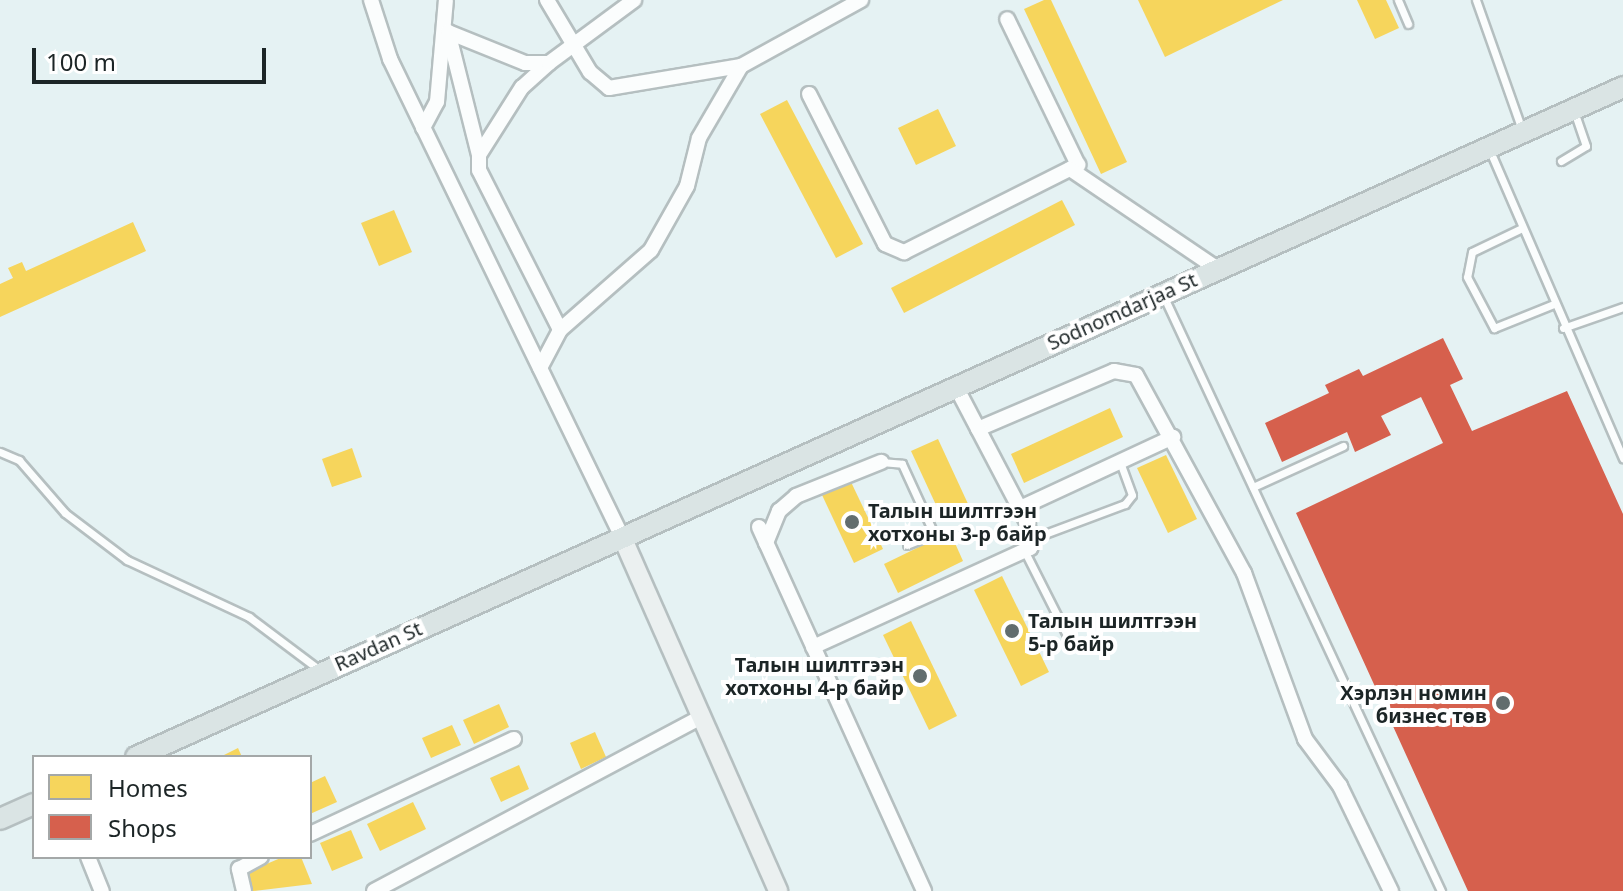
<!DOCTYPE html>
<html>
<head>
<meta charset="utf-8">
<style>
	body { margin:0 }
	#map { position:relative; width:1623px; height:891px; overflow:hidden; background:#e5f2f3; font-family:"Noto Sans",sans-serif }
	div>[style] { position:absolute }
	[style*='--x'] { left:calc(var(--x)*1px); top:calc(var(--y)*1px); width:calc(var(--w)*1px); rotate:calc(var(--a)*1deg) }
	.homes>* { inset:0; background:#f6d55c }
	.shops>* { inset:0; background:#d6604d }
	.roads { filter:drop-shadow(2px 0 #b5bfc0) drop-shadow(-2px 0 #b5bfc0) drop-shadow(0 2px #b5bfc0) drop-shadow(0 -2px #b5bfc0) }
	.lane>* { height:7px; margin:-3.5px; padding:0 3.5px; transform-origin:3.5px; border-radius:3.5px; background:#fbfdfd }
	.street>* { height:14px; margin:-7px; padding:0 7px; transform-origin:7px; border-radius:7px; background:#fbfdfd }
	.secondary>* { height:18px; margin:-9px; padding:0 9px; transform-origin:9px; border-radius:9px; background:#ebf0f0 }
	.primary>* { height:20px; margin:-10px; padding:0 10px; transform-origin:10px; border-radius:10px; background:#dae4e4 }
	.dots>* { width:22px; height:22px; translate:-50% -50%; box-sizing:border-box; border:4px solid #fff; border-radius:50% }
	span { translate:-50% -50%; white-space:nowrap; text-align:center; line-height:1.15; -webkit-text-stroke:8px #fff; paint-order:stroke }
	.street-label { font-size:20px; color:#1c2526 }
	.poi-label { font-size:20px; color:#1c2526; font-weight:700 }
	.left { translate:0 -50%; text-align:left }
	.right { translate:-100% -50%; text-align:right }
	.legend { position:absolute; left:32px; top:755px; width:280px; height:104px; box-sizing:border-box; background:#fff; border:2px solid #a4a8a8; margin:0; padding:10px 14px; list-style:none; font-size:24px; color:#1c2526 }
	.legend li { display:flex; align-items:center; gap:16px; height:40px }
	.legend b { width:40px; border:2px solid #a4a8a8 }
	.scale { position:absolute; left:32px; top:48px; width:234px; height:36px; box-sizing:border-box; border:4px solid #1c2526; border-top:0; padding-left:10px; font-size:24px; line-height:28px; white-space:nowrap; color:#1c2526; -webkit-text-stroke:6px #fff; paint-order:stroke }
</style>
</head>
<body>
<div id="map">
	<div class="homes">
		<i style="clip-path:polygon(1044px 0,1051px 0,1127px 162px,1101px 174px,1024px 9px)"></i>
		<i style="clip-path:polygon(1138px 0,1283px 0,1165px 57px)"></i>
		<i style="clip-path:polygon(1357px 0,1386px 0,1399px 28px,1375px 39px)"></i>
		<i style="clip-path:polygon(787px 100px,863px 244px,836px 258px,760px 114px)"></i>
		<i style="clip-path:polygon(938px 109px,956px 146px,916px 165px,898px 128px)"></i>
		<i style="clip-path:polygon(1062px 200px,1075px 225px,904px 313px,891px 288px)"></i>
		<i style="clip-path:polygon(394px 210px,412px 252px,379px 266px,361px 223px)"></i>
		<i style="clip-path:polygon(133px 222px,146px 251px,0 317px,0 284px,13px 278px,8px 268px,22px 262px,26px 271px)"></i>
		<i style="clip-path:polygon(1110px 408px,1123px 437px,1024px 483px,1011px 454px)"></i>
		<i style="clip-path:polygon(938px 439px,969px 506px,942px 518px,911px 451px)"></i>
		<i style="clip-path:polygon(352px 448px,362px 477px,332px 487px,322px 459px)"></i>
		<i style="clip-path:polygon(1166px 455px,1197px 519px,1168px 533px,1137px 468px)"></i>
		<i style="clip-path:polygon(851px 482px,883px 549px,854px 563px,822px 495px)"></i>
		<i style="clip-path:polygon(950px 532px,963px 561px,898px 593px,884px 564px)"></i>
		<i style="clip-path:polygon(1002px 576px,1049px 672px,1021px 686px,974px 590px)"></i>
		<i style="clip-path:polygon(911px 621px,957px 716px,929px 730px,883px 635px)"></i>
		<i style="clip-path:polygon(499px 704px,509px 727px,474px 744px,463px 720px)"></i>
		<i style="clip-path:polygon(452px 725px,461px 745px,431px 758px,422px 738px)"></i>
		<i style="clip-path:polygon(595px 732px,606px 757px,581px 769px,570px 743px)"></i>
		<i style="clip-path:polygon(238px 748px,242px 757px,220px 757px)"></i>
		<i style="clip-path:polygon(519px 765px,529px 789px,501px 802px,490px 778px)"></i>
		<i style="clip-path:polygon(325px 776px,337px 802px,310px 814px,310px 783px)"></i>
		<i style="clip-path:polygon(413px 802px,426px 829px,380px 851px,367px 824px)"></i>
		<i style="clip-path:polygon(351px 830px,363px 858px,332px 871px,320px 843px)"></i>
		<i style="clip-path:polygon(283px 857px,301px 857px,312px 884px,253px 891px,245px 873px)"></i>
	</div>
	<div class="shops">
		<i style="clip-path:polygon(1443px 338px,1463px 379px,1450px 385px,1472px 431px,1567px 391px,1623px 514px,1623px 891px,1468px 891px,1296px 513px,1443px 443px,1421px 397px,1381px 416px,1391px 435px,1355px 452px,1347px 432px,1282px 462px,1265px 423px,1329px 393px,1325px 385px,1359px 369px,1363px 376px)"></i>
	</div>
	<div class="roads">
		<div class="lane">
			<i style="--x:1398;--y:0;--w:26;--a:67"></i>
			<i style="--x:1476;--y:0;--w:138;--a:70.5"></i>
			<i style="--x:1490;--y:151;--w:335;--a:66.6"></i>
			<i style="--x:1561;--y:161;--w:29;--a:-31"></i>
			<i style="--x:1586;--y:146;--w:36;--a:-109"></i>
			<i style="--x:1522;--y:228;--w:55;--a:154.4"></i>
			<i style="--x:1472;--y:252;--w:25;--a:101"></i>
			<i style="--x:1467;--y:277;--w:58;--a:62.1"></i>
			<i style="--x:1494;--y:328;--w:65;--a:-21.8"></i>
			<i style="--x:1163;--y:295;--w:658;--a:64.99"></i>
			<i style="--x:1563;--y:328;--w:64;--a:-19.3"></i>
			<i style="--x:0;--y:452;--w:21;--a:23"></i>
			<i style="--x:19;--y:460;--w:70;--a:49"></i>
			<i style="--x:65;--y:513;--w:78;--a:37.2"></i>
			<i style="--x:127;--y:560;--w:135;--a:25"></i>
			<i style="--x:249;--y:617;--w:90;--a:36.9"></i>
			<i style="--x:881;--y:462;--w:21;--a:5"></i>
			<i style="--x:902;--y:464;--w:77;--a:65.4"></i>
			<i style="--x:934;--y:534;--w:29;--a:158"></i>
			<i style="--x:1253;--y:487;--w:99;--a:-24.5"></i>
			<i style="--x:1034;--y:538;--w:97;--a:-20.5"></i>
			<i style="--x:1125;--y:504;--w:11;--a:-52"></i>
			<i style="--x:1132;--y:495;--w:35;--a:-110"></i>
			<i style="--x:1024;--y:550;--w:104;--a:63.2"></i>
		</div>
		<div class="street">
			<i style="--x:371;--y:0;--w:62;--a:72.1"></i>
			<i style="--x:390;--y:59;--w:534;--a:64.11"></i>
			<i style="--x:547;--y:0;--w:84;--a:59.2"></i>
			<i style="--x:590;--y:72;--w:25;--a:40"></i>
			<i style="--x:609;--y:88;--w:134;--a:-9.5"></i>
			<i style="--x:741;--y:66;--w:137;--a:-28.8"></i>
			<i style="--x:549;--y:63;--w:36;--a:138"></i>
			<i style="--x:522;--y:87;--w:80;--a:122.3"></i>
			<i style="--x:479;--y:155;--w:15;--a:90"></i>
			<i style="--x:479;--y:170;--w:179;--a:63.1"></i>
			<i style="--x:809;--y:94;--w:168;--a:63.1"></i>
			<i style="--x:885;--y:244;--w:21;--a:23"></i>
			<i style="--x:904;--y:252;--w:195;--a:-26.6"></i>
			<i style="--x:1078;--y:165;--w:162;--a:-115.9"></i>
			<i style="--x:423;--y:128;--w:30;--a:-62"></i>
			<i style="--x:437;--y:102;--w:102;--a:-85"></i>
			<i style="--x:479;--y:155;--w:127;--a:-104.1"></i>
			<i style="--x:448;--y:32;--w:83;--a:21.9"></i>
			<i style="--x:525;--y:63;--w:24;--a:0"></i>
			<i style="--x:549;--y:63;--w:106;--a:-36.5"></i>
			<i style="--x:1070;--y:169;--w:176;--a:34.1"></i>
			<i style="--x:540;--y:368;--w:43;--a:-62.2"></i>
			<i style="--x:560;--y:330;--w:121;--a:-41.3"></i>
			<i style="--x:651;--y:250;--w:73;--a:-60.6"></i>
			<i style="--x:687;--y:186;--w:49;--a:-76"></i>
			<i style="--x:699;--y:138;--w:83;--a:-59.7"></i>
			<i style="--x:978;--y:429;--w:148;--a:-23.1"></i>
			<i style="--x:1114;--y:371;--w:22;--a:10"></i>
			<i style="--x:1136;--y:375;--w:226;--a:61.4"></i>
			<i style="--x:1244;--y:573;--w:177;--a:69.8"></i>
			<i style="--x:1305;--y:739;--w:59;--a:53.3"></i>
			<i style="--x:1340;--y:786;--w:117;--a:64.1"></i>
			<i style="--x:1020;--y:508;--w:169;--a:-24.9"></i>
			<i style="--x:759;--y:527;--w:400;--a:65.6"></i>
			<i style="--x:766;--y:543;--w:35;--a:-68"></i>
			<i style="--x:779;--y:511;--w:23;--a:-41"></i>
			<i style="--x:796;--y:496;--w:92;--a:-21.8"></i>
			<i style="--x:813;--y:647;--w:239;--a:-24.5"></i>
			<i style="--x:1030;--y:548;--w:24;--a:-95"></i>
			<i style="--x:1028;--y:524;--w:155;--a:-117.7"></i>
			<i style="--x:310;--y:834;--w:225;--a:-25"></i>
			<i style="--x:88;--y:857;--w:37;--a:68"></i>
			<i style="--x:244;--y:891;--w:23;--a:-103"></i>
			<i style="--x:239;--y:869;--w:25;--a:-29"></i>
			<i style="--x:374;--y:891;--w:370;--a:-28"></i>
		</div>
		<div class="secondary">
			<i style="--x:623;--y:539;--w:385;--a:66.2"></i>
		</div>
		<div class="primary">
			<i style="--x:136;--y:757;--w:1631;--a:-24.25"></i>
			<i style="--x:0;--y:819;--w:37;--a:-24"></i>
		</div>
	</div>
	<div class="dots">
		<i style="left:852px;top:522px;background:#626d6e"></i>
		<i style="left:1012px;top:631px;background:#626d6e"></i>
		<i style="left:920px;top:676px;background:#626d6e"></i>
		<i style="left:1503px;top:703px;background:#626d6e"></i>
	</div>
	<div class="street-label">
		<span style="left:1122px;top:311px;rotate:-24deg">Sodnomdarjaa St</span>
		<span style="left:378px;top:646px;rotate:-24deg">Ravdan St</span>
	</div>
	<div class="poi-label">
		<span class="left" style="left:868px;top:522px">Талын шилтгээн<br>хотхоны 3-р байр</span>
		<span class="left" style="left:1028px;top:632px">Талын шилтгээн<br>5-р байр</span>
		<span class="right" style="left:904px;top:676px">Талын шилтгээн<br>хотхоны 4-р байр</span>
		<span class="right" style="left:1487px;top:704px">Хэрлэн номин<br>бизнес төв</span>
	</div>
	<ul class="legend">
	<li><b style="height:22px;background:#f6d55c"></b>Homes</li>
	<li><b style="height:22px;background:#d6604d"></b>Shops</li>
	</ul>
	<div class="scale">100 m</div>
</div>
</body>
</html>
